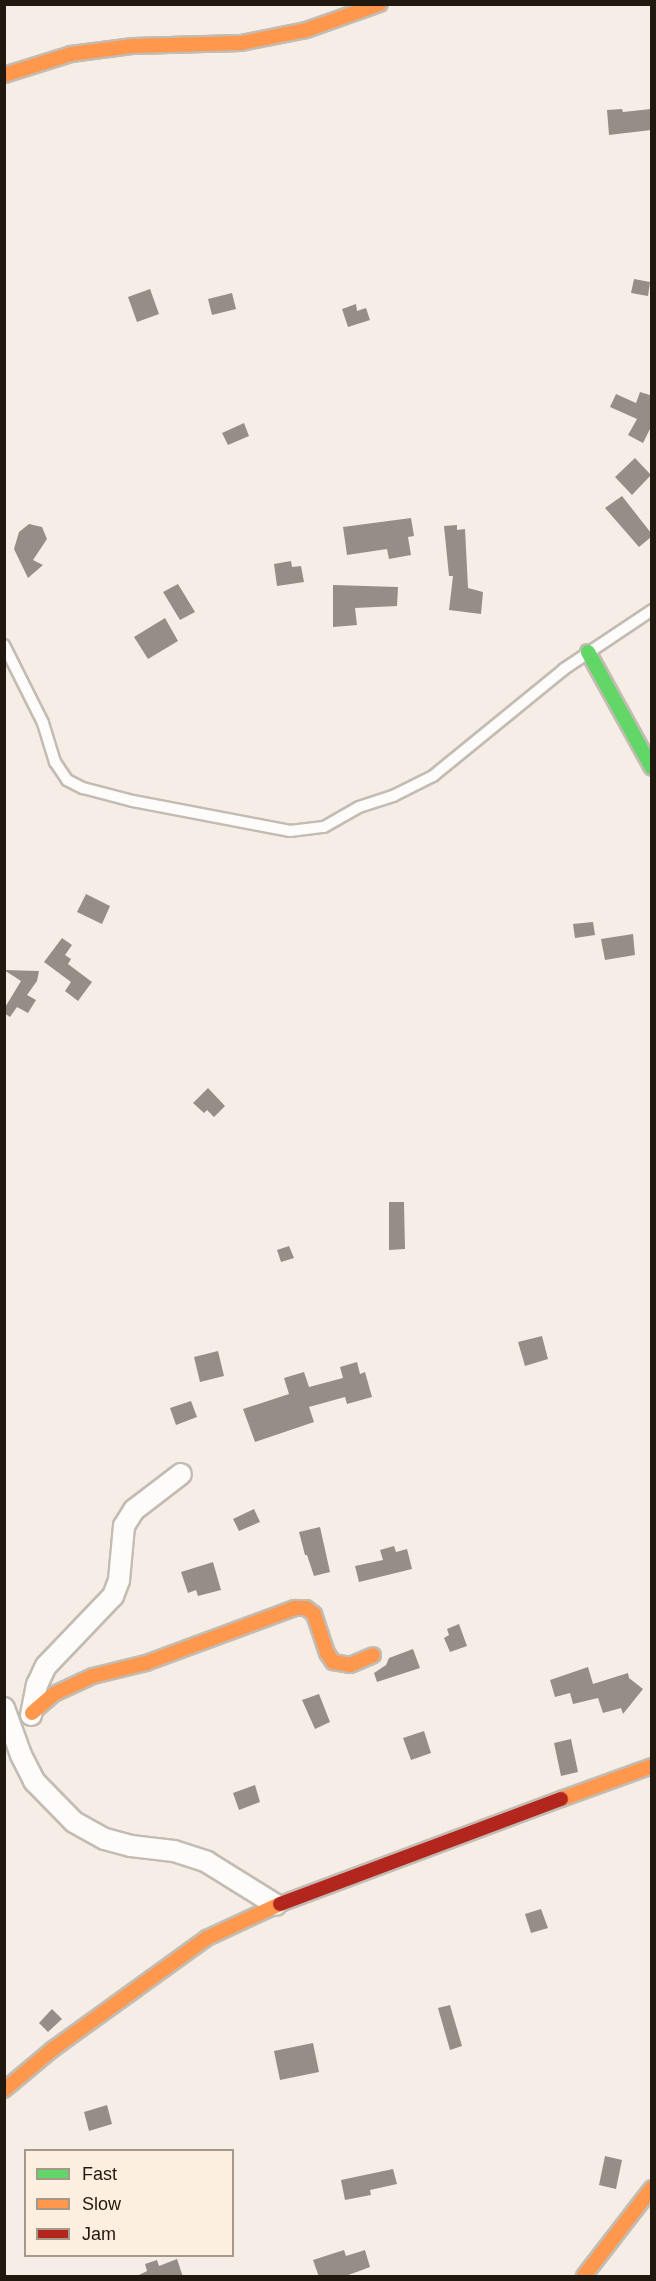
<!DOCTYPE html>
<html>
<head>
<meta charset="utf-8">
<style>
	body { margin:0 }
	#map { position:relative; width:656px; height:2281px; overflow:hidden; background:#f6eee6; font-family:Helvetica,sans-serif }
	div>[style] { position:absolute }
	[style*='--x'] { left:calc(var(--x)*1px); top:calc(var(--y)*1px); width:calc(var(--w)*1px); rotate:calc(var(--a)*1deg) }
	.building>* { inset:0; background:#958e86 }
	.roads { filter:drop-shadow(2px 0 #c3bcb3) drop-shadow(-2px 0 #c3bcb3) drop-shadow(0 2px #c3bcb3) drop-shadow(0 -2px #c3bcb3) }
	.lane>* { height:10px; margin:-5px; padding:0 5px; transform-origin:5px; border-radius:5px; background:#fefcfb }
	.street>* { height:20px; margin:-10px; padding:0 10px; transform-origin:10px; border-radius:10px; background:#fefcfb }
	.fast>* { height:14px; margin:-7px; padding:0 7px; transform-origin:7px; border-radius:7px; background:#63d668 }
	.slow>* { height:14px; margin:-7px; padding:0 7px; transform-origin:7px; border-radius:7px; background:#ff974d }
	.jam>* { height:14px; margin:-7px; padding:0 7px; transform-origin:7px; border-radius:7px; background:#b3261e }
	span { translate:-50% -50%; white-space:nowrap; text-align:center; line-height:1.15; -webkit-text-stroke:6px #fdefdf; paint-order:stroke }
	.frame { position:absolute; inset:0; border:6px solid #21190f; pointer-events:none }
	.legend { position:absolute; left:24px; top:2149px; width:210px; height:108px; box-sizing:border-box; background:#fdefdf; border:2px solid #a5998c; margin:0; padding:8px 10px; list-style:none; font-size:18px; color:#21190f }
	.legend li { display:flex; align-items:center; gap:12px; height:30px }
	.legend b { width:30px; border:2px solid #a5998c }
</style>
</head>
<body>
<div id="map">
	<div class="building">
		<i style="clip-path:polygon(622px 109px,623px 112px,651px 109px,651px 130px,609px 135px,607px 110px)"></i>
		<i style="clip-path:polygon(634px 279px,650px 282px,648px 296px,631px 293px)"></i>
		<i style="clip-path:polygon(150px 289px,159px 314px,137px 322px,128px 297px)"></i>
		<i style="clip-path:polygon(232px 293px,236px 309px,212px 315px,208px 299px)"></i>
		<i style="clip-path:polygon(356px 304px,357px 311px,366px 308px,370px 320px,348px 327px,342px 309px)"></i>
		<i style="clip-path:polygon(640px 392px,650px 395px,651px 392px,651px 427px,643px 443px,628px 435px,637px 419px,610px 407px,616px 394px,636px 403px)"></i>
		<i style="clip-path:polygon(244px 423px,249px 436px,228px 445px,222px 433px)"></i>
		<i style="clip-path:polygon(635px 458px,651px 475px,632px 495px,615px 477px)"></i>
		<i style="clip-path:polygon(622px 496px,651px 533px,651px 537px,639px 547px,605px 508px)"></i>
		<i style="clip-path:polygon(411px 518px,414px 536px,408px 537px,411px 555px,389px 559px,387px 549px,347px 555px,343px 527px)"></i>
		<i style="clip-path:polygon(29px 524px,42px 527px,47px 539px,33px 560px,43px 565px,28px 578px,14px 549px,19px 532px)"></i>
		<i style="clip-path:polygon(457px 525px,457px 530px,465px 529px,468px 588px,483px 592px,481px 614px,449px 610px,453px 576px,449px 576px,444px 526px)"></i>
		<i style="clip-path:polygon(291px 561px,292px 567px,301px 566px,304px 582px,277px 586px,274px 564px)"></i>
		<i style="clip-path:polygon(178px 584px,195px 612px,180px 620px,163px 592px)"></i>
		<i style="clip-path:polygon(333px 585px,398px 587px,397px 606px,355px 608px,357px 625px,333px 627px)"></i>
		<i style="clip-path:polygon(165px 618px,178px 641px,148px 659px,134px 637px)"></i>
		<i style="clip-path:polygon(86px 894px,110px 906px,102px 924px,77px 912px)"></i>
		<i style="clip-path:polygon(593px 922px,595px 935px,575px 938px,573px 924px)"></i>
		<i style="clip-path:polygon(633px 934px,635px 955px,605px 960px,601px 939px)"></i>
		<i style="clip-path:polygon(62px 938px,72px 945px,65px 955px,71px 959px,68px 964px,92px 982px,78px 1001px,65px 991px,71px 982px,44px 962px)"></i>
		<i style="clip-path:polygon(4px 970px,39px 971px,37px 981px,27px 995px,36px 1000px,28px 1013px,17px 1007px,10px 1017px,4px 1013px,4px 1009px,21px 981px)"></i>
		<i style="clip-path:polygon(208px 1088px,225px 1106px,214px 1117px,207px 1110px,204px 1113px,193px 1103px)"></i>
		<i style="clip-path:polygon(389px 1202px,404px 1202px,405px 1249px,389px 1250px)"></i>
		<i style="clip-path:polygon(289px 1246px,294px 1258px,281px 1262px,277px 1250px)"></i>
		<i style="clip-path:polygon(542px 1336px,548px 1359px,525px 1366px,518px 1342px)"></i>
		<i style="clip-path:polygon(218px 1351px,224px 1376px,200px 1382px,194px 1357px)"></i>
		<i style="clip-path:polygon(357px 1362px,360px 1374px,365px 1372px,372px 1397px,347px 1404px,345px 1397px,309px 1407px,314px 1422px,255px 1442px,243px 1409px,289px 1394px,284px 1378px,304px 1372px,309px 1387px,343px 1378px,340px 1367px)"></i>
		<i style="clip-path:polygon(191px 1401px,197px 1417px,176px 1425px,170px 1408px)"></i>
		<i style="clip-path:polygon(254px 1509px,260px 1522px,239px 1531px,233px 1519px)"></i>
		<i style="clip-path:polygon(320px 1527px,330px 1572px,314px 1576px,307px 1555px,305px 1555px,299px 1532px)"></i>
		<i style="clip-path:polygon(394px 1546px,396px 1552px,407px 1549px,412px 1569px,359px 1582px,355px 1566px,383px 1560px,380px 1550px)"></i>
		<i style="clip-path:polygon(213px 1562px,221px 1590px,198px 1596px,196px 1590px,188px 1593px,181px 1572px)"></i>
		<i style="clip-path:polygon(459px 1624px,467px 1646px,450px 1652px,444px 1638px,449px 1635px,447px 1629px)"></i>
		<i style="clip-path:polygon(413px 1649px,420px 1668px,377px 1682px,374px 1673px,386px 1665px,389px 1658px)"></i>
		<i style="clip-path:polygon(588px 1667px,593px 1684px,628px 1673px,629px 1678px,643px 1689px,623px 1714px,621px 1708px,603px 1713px,598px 1698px,573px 1704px,570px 1693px,555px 1697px,550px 1680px)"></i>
		<i style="clip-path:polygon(319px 1694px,330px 1722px,315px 1729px,302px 1700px)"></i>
		<i style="clip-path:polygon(424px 1731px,431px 1753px,411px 1760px,403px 1738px)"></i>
		<i style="clip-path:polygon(571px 1739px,578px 1772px,561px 1776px,554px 1743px)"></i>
		<i style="clip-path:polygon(255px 1785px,260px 1802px,239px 1810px,233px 1793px)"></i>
		<i style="clip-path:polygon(541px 1909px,548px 1928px,531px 1933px,525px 1914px)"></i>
		<i style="clip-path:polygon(450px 2005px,462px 2046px,450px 2050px,438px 2008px)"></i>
		<i style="clip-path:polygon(52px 2009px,62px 2019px,48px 2032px,39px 2023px)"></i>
		<i style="clip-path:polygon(313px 2043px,319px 2072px,280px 2080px,274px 2051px)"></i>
		<i style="clip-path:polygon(107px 2105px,112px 2124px,89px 2131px,84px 2112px)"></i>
		<i style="clip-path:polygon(605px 2156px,622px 2160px,616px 2189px,599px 2185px)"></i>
		<i style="clip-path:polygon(393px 2169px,397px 2184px,370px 2190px,371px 2195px,345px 2200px,341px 2180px)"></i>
		<i style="clip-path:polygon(344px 2250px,346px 2256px,365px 2250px,370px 2267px,343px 2277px,319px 2277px,313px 2260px)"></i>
		<i style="clip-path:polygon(177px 2259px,183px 2277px,135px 2277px,147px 2271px,145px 2264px,157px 2260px,159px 2266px)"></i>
	</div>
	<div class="roads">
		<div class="lane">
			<i style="--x:4;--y:645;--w:87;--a:63.4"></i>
			<i style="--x:43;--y:723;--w:41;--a:72.9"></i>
			<i style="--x:55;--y:762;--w:22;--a:56"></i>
			<i style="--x:67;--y:780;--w:18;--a:27"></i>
			<i style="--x:83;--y:788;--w:52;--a:14.6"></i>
			<i style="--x:133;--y:801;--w:160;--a:10.8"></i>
			<i style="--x:290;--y:831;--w:34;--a:-7"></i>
			<i style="--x:324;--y:827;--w:40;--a:-29.7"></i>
			<i style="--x:359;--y:807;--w:36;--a:-18"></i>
			<i style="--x:393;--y:796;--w:45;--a:-26.6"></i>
			<i style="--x:433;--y:776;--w:169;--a:-39.2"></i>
			<i style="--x:564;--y:669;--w:106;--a:-33.8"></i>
		</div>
		<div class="street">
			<i style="--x:4;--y:1708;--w:50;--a:70.1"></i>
			<i style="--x:21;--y:1755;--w:29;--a:63"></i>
			<i style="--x:34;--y:1781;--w:57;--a:45.7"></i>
			<i style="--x:74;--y:1822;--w:35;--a:29"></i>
			<i style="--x:105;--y:1839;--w:27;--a:15"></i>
			<i style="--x:131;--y:1846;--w:43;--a:6.6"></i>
			<i style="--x:174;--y:1851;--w:35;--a:18"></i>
			<i style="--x:207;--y:1862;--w:81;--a:31.9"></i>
			<i style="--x:31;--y:1715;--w:31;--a:-79"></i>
			<i style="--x:37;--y:1685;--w:21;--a:-65"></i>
			<i style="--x:46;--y:1666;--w:97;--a:-46.3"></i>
			<i style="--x:113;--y:1596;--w:17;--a:-69"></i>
			<i style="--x:119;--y:1580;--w:54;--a:-84.7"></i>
			<i style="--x:124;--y:1526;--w:19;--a:-58"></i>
			<i style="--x:134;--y:1510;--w:59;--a:-37.5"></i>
		</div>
		<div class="fast">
			<i style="--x:588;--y:652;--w:132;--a:61.1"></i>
		</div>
		<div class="slow">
			<i style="--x:4;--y:75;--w:70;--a:-17.4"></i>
			<i style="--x:71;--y:54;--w:63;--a:-7.4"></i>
			<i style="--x:133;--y:46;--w:108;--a:-1.6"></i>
			<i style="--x:241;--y:43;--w:66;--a:-11.3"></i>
			<i style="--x:306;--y:30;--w:78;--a:-19.4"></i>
			<i style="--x:32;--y:1713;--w:29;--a:-41"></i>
			<i style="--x:54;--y:1694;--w:43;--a:-24.8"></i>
			<i style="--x:93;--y:1676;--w:55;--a:-13.8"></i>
			<i style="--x:146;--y:1663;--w:159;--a:-20.3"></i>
			<i style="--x:295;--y:1608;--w:11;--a:0"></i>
			<i style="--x:306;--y:1608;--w:10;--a:37"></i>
			<i style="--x:314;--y:1614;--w:41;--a:71.6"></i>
			<i style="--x:327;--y:1653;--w:11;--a:56"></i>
			<i style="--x:333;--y:1662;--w:17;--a:10"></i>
			<i style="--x:350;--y:1665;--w:25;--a:-23"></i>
			<i style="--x:561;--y:1799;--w:97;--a:-19.9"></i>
			<i style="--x:4;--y:2090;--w:64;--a:-39.9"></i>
			<i style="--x:53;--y:2049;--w:190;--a:-35.8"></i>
			<i style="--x:207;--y:1938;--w:81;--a:-25"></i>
			<i style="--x:584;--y:2276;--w:111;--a:-52.3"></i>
		</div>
		<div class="jam">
			<i style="--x:280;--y:1904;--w:300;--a:-20.5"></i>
		</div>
	</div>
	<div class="frame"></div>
	<ul class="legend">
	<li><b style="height:8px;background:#63d668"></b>Fast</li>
	<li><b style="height:8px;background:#ff974d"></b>Slow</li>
	<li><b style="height:8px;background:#b3261e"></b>Jam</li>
	</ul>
</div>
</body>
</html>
